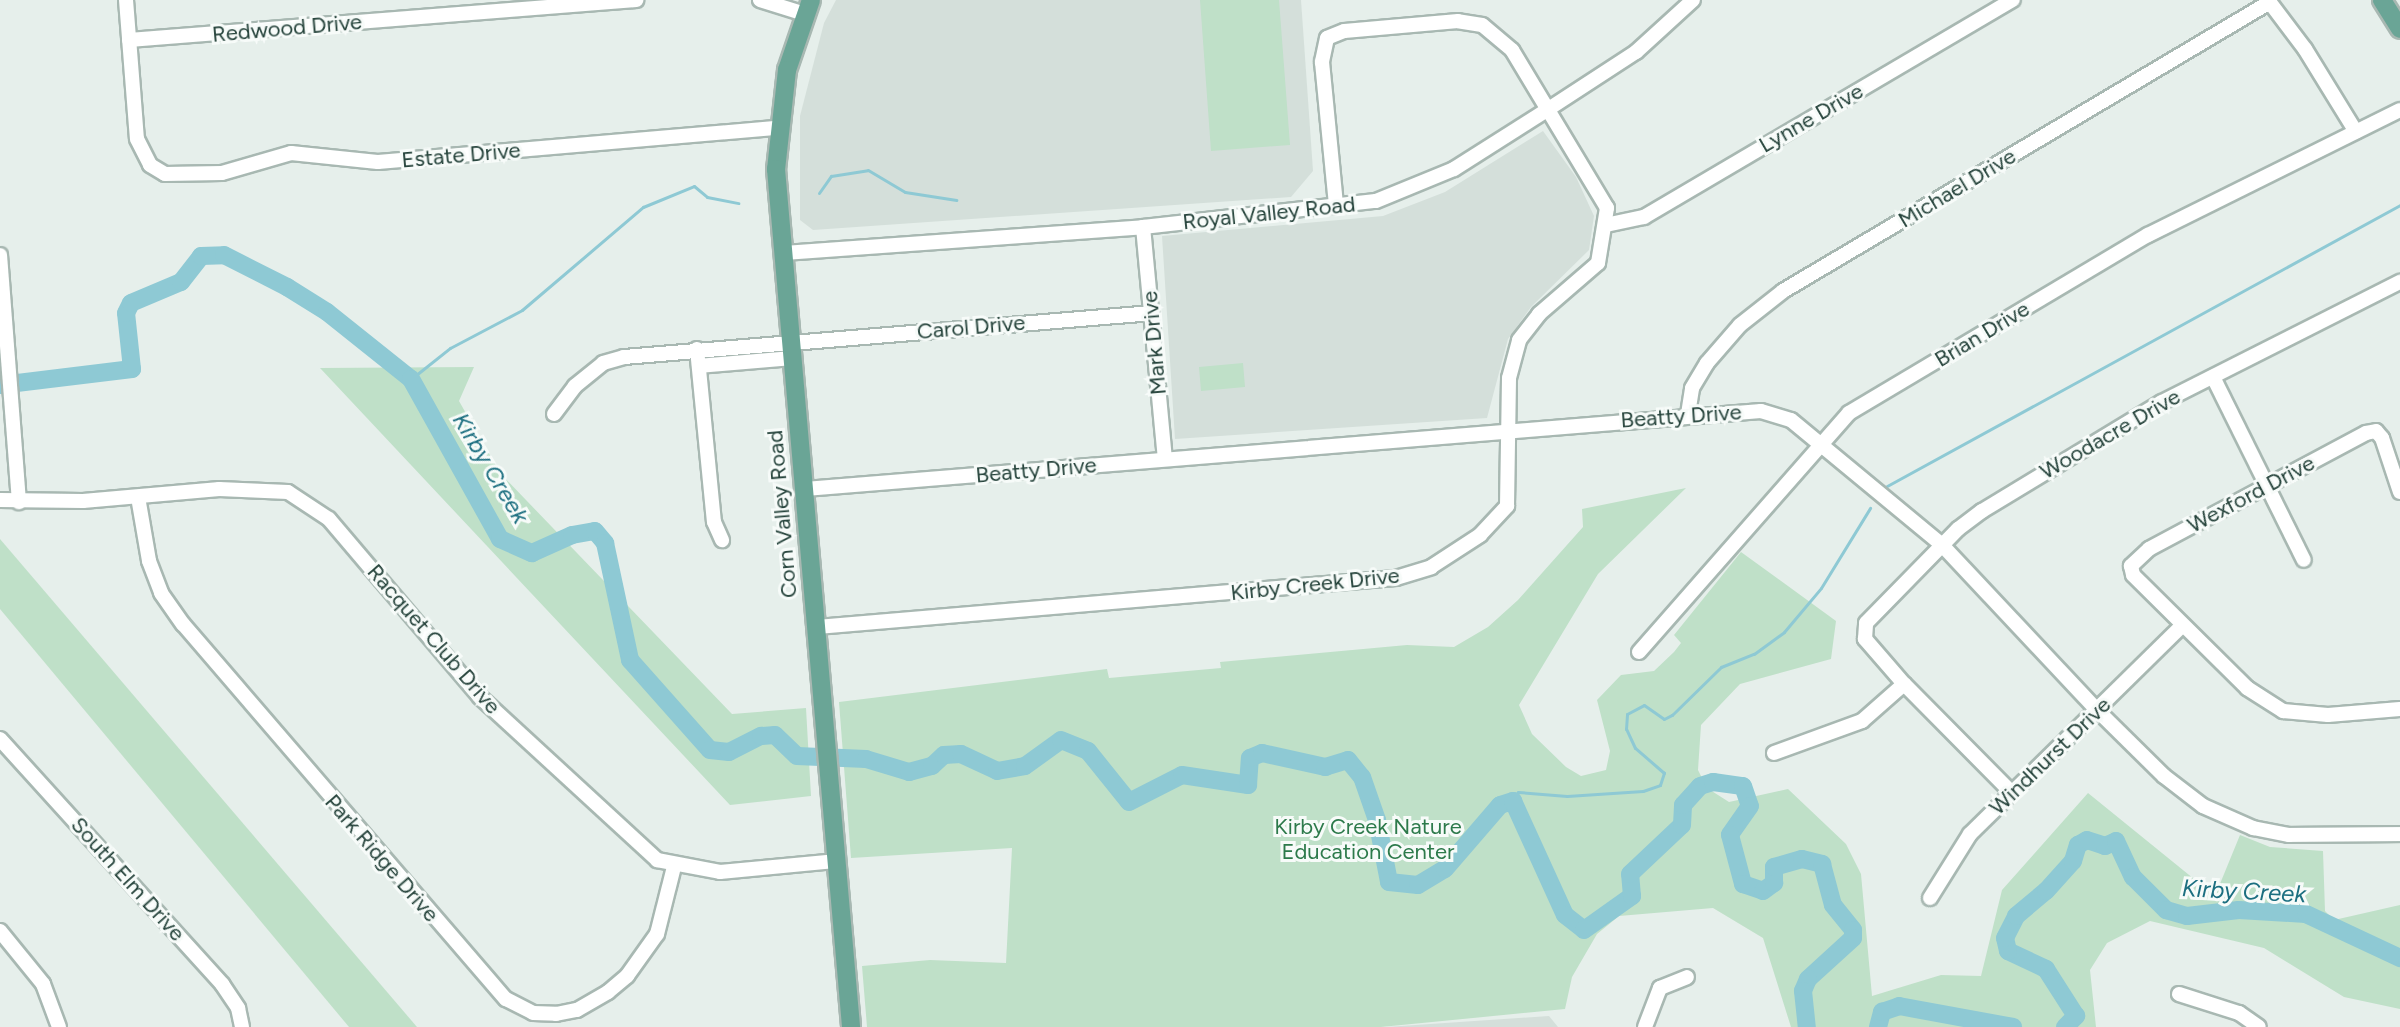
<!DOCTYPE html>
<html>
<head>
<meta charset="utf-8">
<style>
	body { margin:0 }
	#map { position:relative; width:2400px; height:1027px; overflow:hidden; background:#e6efeb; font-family:Figtree,sans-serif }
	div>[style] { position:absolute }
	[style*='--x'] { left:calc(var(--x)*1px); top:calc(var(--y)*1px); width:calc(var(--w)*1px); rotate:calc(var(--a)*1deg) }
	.built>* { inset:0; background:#d4dfda }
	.green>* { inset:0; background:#bfe0c8 }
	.stream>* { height:3px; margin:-1.5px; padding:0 1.5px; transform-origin:1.5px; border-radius:1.5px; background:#8ec9d4 }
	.river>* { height:18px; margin:-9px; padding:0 9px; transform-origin:9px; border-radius:9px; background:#8ec9d4 }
	.roads { filter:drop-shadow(2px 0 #a8b8b2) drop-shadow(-2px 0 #a8b8b2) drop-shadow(0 2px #a8b8b2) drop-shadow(0 -2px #a8b8b2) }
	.minor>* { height:14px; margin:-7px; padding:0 7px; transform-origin:7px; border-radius:7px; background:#fff }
	.major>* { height:18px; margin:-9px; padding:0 9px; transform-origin:9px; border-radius:9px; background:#6aa596 }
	span { translate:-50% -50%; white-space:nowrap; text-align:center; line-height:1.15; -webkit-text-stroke:6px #f7fbf9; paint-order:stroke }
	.street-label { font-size:22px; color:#24423a }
	.park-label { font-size:22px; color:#2d7a4b }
	.water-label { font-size:24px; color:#1c6f80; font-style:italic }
</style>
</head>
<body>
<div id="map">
	<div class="built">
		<i style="clip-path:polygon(836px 0,1301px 0,1313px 171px,1291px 197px,813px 230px,800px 220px,800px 116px,824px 23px)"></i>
		<i style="clip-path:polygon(1543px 131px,1576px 177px,1594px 216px,1589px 250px,1531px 307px,1508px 339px,1487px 418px,1175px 439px,1162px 236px,1383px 216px,1445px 192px)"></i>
		<i style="clip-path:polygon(1549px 1016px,1558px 1027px,1381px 1027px,1386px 1027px)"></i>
	</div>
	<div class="green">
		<i style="clip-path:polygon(1200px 0,1279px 0,1290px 145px,1211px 151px)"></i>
		<i style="clip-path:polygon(1243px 363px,1245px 387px,1201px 391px,1199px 367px)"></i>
		<i style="clip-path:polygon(474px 367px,459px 401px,500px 473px,732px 714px,806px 708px,811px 796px,730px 805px,320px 368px)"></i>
		<i style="clip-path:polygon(1686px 488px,1598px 574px,1519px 705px,1532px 734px,1566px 767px,1581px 776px,1606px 770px,1610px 751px,1597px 700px,1621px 675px,1654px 671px,1674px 652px,1681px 643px,1674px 635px,1741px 552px,1836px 621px,1831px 659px,1740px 684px,1701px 725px,1698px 770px,1707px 788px,1729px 802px,1788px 789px,1846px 844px,1861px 874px,1872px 996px,1941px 975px,1981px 976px,2002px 890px,2088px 793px,2215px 896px,2240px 835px,2270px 847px,2323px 851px,2325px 911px,2334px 920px,2400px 905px,2400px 1009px,2344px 997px,2264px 948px,2150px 921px,2107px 943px,2090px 970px,2096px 1027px,1791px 1027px,1763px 938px,1713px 908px,1619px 916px,1597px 934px,1572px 977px,1565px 1009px,1381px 1027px,867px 1027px,862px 966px,930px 960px,1006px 963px,1012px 848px,851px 858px,839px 702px,1107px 669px,1109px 678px,1221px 668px,1220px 662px,1407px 645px,1454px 647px,1488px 627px,1518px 600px,1583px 527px,1582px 509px)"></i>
		<i style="clip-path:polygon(0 539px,417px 1027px,349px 1027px,0 609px)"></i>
	</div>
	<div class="stream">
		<i style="--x:819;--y:193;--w:21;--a:-55"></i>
		<i style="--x:831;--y:176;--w:37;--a:-9"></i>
		<i style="--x:868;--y:170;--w:43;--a:30.7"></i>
		<i style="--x:905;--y:192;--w:52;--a:8.9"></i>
		<i style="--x:411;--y:379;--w:50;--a:-38.5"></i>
		<i style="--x:450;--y:348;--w:81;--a:-27.8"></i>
		<i style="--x:522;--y:310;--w:159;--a:-40.4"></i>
		<i style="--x:643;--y:207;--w:55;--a:-22.4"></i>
		<i style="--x:694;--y:186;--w:17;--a:40"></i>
		<i style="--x:707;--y:197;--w:32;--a:11"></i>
		<i style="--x:1887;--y:486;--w:585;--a:-28.71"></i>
		<i style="--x:1513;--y:801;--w:10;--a:-61"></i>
		<i style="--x:1518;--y:792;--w:49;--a:4.7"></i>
		<i style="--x:1567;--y:796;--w:76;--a:-3.8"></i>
		<i style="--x:1643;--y:791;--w:18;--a:-19"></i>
		<i style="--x:1660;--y:785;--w:13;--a:-72"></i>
		<i style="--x:1664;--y:773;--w:38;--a:-139"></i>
		<i style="--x:1635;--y:748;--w:21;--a:-115"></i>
		<i style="--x:1626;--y:729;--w:15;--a:-86"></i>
		<i style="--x:1627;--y:714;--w:19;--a:-28"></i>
		<i style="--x:1644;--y:705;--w:24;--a:35"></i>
		<i style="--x:1664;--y:719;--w:9;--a:-27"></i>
		<i style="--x:1672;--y:715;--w:69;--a:-44.4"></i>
		<i style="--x:1721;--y:667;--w:35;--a:-22"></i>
		<i style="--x:1754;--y:654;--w:37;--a:-36"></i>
		<i style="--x:1784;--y:632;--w:57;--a:-49.9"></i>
		<i style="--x:1821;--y:588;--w:94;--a:-58.5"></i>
	</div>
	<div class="river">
		<i style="--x:0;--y:385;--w:133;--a:-6.9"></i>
		<i style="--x:132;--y:369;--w:56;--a:-96.1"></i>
		<i style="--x:126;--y:313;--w:11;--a:-63"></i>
		<i style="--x:131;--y:303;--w:54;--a:-22.8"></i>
		<i style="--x:181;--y:282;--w:33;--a:-52"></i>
		<i style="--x:201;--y:256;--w:23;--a:-2"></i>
		<i style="--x:224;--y:255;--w:71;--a:26.9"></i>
		<i style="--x:287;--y:287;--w:47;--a:32"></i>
		<i style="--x:327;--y:312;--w:107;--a:38.6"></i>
		<i style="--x:411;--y:379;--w:183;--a:60.9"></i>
		<i style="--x:500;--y:539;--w:35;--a:24"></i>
		<i style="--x:532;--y:553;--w:44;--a:-24.2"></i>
		<i style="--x:572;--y:535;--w:23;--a:-10"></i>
		<i style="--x:595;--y:531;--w:16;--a:50"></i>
		<i style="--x:605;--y:543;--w:120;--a:77.9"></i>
		<i style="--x:630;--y:660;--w:120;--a:48.4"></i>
		<i style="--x:710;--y:750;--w:19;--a:6"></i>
		<i style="--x:729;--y:752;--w:36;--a:-27"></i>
		<i style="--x:761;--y:736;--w:14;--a:-4"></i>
		<i style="--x:775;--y:735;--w:30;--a:44"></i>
		<i style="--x:797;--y:756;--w:69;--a:2.5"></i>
		<i style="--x:866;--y:759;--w:45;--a:16.8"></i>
		<i style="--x:909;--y:772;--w:24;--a:-15"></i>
		<i style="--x:932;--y:766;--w:16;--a:-43"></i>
		<i style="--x:944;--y:755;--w:17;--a:-3"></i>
		<i style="--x:961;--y:754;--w:40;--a:25"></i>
		<i style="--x:997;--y:771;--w:28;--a:-10"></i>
		<i style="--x:1025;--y:766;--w:44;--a:-35.8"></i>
		<i style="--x:1061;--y:740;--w:29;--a:22"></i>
		<i style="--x:1088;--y:751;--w:65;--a:51.2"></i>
		<i style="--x:1129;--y:802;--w:59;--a:-27"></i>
		<i style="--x:1182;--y:775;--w:67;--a:8.6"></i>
		<i style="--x:1248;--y:785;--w:27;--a:-86"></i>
		<i style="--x:1250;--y:758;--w:13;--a:-23"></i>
		<i style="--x:1262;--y:753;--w:65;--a:12.5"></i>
		<i style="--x:1325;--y:767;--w:24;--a:-17"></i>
		<i style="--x:1348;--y:760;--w:22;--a:51"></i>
		<i style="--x:1362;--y:777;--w:46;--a:70.8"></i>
		<i style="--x:1377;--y:820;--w:63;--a:79"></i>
		<i style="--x:1389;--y:882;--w:29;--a:6"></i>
		<i style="--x:1418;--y:885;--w:31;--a:-31"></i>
		<i style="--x:1445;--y:869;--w:84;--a:-49.3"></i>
		<i style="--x:1500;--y:805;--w:14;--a:-17"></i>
		<i style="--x:1513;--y:801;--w:125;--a:65.5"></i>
		<i style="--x:1565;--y:915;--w:24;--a:38"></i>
		<i style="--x:1584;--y:930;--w:59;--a:-35.3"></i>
		<i style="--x:1632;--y:896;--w:22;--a:-95"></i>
		<i style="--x:1630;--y:874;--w:71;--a:-43.3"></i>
		<i style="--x:1682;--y:825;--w:20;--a:-87"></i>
		<i style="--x:1683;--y:805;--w:25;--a:-48"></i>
		<i style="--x:1700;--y:786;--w:14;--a:-17"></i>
		<i style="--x:1713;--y:782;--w:30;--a:8"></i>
		<i style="--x:1743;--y:786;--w:21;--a:71"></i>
		<i style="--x:1750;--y:806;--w:35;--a:125"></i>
		<i style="--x:1730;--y:835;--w:51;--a:75.1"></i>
		<i style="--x:1743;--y:884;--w:21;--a:19"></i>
		<i style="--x:1763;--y:891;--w:14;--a:-36"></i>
		<i style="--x:1774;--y:883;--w:16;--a:-90"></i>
		<i style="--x:1774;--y:867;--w:29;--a:-16"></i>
		<i style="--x:1802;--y:859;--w:21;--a:14"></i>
		<i style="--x:1822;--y:864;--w:42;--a:75"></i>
		<i style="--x:1833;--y:905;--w:32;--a:51"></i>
		<i style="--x:1853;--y:930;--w:8;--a:90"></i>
		<i style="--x:1853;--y:938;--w:61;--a:137.7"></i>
		<i style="--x:1808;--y:979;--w:13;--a:113"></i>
		<i style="--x:1803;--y:991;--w:36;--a:84"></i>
		<i style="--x:1878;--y:1027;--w:16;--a:-75"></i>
		<i style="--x:1882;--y:1012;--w:18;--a:-19"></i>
		<i style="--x:1899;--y:1006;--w:116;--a:10.4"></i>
		<i style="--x:2065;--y:1027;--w:16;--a:-45"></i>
		<i style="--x:2076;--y:1016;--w:56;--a:-122.6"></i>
		<i style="--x:2046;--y:969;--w:42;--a:-154.7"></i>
		<i style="--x:2008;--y:951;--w:13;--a:-103"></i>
		<i style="--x:2005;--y:938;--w:25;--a:-63"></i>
		<i style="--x:2016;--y:916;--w:39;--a:-40"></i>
		<i style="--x:2046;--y:891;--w:40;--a:-48"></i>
		<i style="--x:2073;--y:861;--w:17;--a:-73"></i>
		<i style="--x:2078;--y:845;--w:10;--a:-29"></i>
		<i style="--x:2087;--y:840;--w:19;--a:18"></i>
		<i style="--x:2105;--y:846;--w:12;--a:-24"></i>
		<i style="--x:2116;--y:841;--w:40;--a:65"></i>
		<i style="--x:2133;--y:877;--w:47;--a:45"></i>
		<i style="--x:2166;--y:910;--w:22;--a:16"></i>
		<i style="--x:2187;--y:916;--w:52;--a:-6.6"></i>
		<i style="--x:2239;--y:910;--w:67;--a:3.4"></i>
		<i style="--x:2306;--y:914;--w:104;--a:25.1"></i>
	</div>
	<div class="roads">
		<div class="minor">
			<i style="--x:126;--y:0;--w:139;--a:85.5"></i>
			<i style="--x:137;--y:139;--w:29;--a:63"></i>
			<i style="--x:150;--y:165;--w:17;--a:31"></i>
			<i style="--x:165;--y:174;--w:57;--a:-1"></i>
			<i style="--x:222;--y:173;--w:72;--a:-16.2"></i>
			<i style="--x:291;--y:153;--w:87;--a:5.9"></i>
			<i style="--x:378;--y:162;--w:401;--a:-4.9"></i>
			<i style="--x:760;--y:0;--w:47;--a:17.3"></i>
			<i style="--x:2268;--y:0;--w:61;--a:52.9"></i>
			<i style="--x:2305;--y:49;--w:97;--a:58.4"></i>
			<i style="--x:129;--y:40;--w:509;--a:-4.51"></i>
			<i style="--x:1606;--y:225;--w:39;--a:-12"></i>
			<i style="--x:1644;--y:217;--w:428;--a:-30.5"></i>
			<i style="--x:1143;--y:227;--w:233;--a:84.6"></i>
			<i style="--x:784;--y:253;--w:360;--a:-4.1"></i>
			<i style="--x:1143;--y:227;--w:234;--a:-6.4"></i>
			<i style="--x:1376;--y:201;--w:84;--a:-22.3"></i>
			<i style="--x:1454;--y:169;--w:114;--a:-32.4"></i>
			<i style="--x:1550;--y:108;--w:103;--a:-33.1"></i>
			<i style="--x:1636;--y:52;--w:77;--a:-42.4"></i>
			<i style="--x:0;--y:255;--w:248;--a:85.6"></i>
			<i style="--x:697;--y:349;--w:174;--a:84.4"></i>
			<i style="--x:714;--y:522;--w:20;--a:66"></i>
			<i style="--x:699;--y:366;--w:93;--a:-4.9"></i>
			<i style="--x:2213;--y:377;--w:204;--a:63.6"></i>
			<i style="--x:554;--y:414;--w:35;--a:-53"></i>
			<i style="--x:575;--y:386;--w:36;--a:-39"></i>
			<i style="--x:603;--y:363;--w:22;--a:-16"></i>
			<i style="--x:624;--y:357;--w:530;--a:-4.76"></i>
			<i style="--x:1688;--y:414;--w:26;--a:-81"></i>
			<i style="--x:1692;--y:388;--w:29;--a:-59"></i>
			<i style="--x:1707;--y:363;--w:50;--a:-49"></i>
			<i style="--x:1740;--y:325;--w:55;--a:-38.3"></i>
			<i style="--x:1783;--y:291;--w:566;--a:-30.69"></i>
			<i style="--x:805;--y:489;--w:959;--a:-4.66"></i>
			<i style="--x:1761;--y:411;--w:31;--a:17"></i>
			<i style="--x:1791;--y:420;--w:196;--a:39.6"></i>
			<i style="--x:1942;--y:545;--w:226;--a:46.8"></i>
			<i style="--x:2097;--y:710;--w:94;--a:44.6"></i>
			<i style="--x:2164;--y:776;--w:49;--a:37.6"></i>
			<i style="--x:2203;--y:806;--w:55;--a:23.7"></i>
			<i style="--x:2253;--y:828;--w:37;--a:11"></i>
			<i style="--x:2289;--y:835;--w:111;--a:-0.5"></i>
			<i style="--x:2400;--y:492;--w:57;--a:-108.4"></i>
			<i style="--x:2382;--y:438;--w:9;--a:-131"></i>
			<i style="--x:2376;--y:431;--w:10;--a:169"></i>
			<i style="--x:2366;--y:433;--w:246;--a:151.9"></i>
			<i style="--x:2149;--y:549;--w:25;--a:137"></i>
			<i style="--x:2131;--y:566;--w:9;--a:77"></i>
			<i style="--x:2133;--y:575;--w:161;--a:44.7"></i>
			<i style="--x:2247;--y:688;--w:43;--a:32.6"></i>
			<i style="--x:2283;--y:711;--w:45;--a:5.1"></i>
			<i style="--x:2328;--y:715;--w:72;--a:-4.8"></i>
			<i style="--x:138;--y:497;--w:65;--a:80.2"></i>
			<i style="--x:149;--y:561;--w:34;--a:69"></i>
			<i style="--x:161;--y:593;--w:38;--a:55"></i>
			<i style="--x:183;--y:624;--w:495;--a:49.3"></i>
			<i style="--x:506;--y:999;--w:30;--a:27"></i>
			<i style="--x:533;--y:1013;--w:23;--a:2"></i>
			<i style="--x:556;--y:1014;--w:21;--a:-11"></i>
			<i style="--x:577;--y:1010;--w:36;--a:-30"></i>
			<i style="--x:608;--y:992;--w:25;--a:-40"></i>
			<i style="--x:627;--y:976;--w:52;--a:-54.5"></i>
			<i style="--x:657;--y:934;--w:69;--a:-75.8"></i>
			<i style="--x:0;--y:500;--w:83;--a:0.7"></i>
			<i style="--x:83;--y:501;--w:137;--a:-5"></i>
			<i style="--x:219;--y:489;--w:69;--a:2.5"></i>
			<i style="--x:288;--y:492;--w:49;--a:33.4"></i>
			<i style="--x:329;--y:519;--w:233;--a:49.7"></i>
			<i style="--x:480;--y:697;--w:241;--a:42.6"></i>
			<i style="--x:657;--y:860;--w:64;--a:10.8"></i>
			<i style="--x:720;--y:872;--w:118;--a:-5.4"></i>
			<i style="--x:817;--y:627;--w:581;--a:-4.84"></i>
			<i style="--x:1396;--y:578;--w:37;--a:-17"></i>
			<i style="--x:1431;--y:567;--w:59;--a:-33.1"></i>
			<i style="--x:1480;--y:535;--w:40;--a:-47"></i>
			<i style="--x:1507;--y:506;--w:128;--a:-89.1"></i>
			<i style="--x:1509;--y:378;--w:39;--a:-75"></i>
			<i style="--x:1519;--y:340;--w:33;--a:-52"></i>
			<i style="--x:1539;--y:314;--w:78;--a:-40.8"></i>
			<i style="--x:1598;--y:263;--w:56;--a:-80.7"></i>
			<i style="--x:1607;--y:208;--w:184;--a:-121"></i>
			<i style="--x:1512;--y:50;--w:39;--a:-140"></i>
			<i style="--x:1482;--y:25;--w:24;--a:-171"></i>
			<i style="--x:1458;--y:21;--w:114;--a:175"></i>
			<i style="--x:1344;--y:31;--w:18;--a:158"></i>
			<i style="--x:1327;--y:38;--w:25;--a:102"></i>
			<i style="--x:1322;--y:62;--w:145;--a:84.4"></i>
			<i style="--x:1639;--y:652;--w:318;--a:-48.7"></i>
			<i style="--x:1849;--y:413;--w:348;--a:-30.8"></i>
			<i style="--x:2148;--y:235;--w:281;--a:-26.4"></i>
			<i style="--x:0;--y:739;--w:331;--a:47.8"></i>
			<i style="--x:222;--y:984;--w:29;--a:56"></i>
			<i style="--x:238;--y:1008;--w:19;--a:78"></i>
			<i style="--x:1774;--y:753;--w:94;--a:-20"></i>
			<i style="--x:1862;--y:721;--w:56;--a:-41.4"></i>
			<i style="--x:2012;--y:793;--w:153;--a:-134.7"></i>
			<i style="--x:1904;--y:684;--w:60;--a:-130.9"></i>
			<i style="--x:1865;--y:639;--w:16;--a:-86"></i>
			<i style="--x:1866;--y:623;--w:132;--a:-45.6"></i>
			<i style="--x:1958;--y:529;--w:30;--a:-37"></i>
			<i style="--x:1982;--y:511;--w:210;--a:-31.2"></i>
			<i style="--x:2162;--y:402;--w:267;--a:-26.8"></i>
			<i style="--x:1930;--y:898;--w:75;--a:-58"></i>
			<i style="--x:1970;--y:834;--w:298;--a:-44.5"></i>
			<i style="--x:0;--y:931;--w:68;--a:50.9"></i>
			<i style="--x:43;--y:984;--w:46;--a:69.6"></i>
			<i style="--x:2179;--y:994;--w:63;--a:17.6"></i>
			<i style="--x:2239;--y:1013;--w:24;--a:35"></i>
			<i style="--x:1645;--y:1027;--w:42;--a:-69"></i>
			<i style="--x:1660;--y:988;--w:29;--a:-22"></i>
		</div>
		<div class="major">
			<i style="--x:811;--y:0;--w:74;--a:108.9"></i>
			<i style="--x:787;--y:70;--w:100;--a:96.3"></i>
			<i style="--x:776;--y:169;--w:861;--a:85"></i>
			<i style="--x:2382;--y:0;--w:34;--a:58"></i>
		</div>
	</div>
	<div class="street-label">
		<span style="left:287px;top:28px;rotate:-5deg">Redwood Drive</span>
		<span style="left:1811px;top:118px;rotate:-30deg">Lynne Drive</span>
		<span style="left:461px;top:155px;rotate:-5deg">Estate Drive</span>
		<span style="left:1957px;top:188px;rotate:-31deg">Michael Drive</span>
		<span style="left:1269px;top:213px;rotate:-6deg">Royal Valley Road</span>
		<span style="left:971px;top:327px;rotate:-5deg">Carol Drive</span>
		<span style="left:1982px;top:334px;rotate:-31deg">Brian Drive</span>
		<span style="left:1154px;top:343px;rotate:-95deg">Mark Drive</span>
		<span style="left:1681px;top:416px;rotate:-4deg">Beatty Drive</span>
		<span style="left:2110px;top:434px;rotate:-30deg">Woodacre Drive</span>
		<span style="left:1036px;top:470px;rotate:-5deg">Beatty Drive</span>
		<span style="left:2251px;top:494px;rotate:-28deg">Wexford Drive</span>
		<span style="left:782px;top:514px;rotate:-95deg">Corn Valley Road</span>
		<span style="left:1315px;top:584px;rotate:-6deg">Kirby Creek Drive</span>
		<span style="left:434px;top:639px;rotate:49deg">Racquet Club Drive</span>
		<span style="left:2050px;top:756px;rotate:-44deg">Windhurst Drive</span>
		<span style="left:382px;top:858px;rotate:49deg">Park Ridge Drive</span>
		<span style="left:128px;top:879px;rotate:48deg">South Elm Drive</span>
	</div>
	<div class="park-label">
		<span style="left:1368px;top:839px">Kirby Creek Nature<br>Education Center</span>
	</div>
	<div class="water-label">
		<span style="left:491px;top:468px;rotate:59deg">Kirby Creek</span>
		<span style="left:2244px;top:891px;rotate:3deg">Kirby Creek</span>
	</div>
</div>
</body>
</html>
